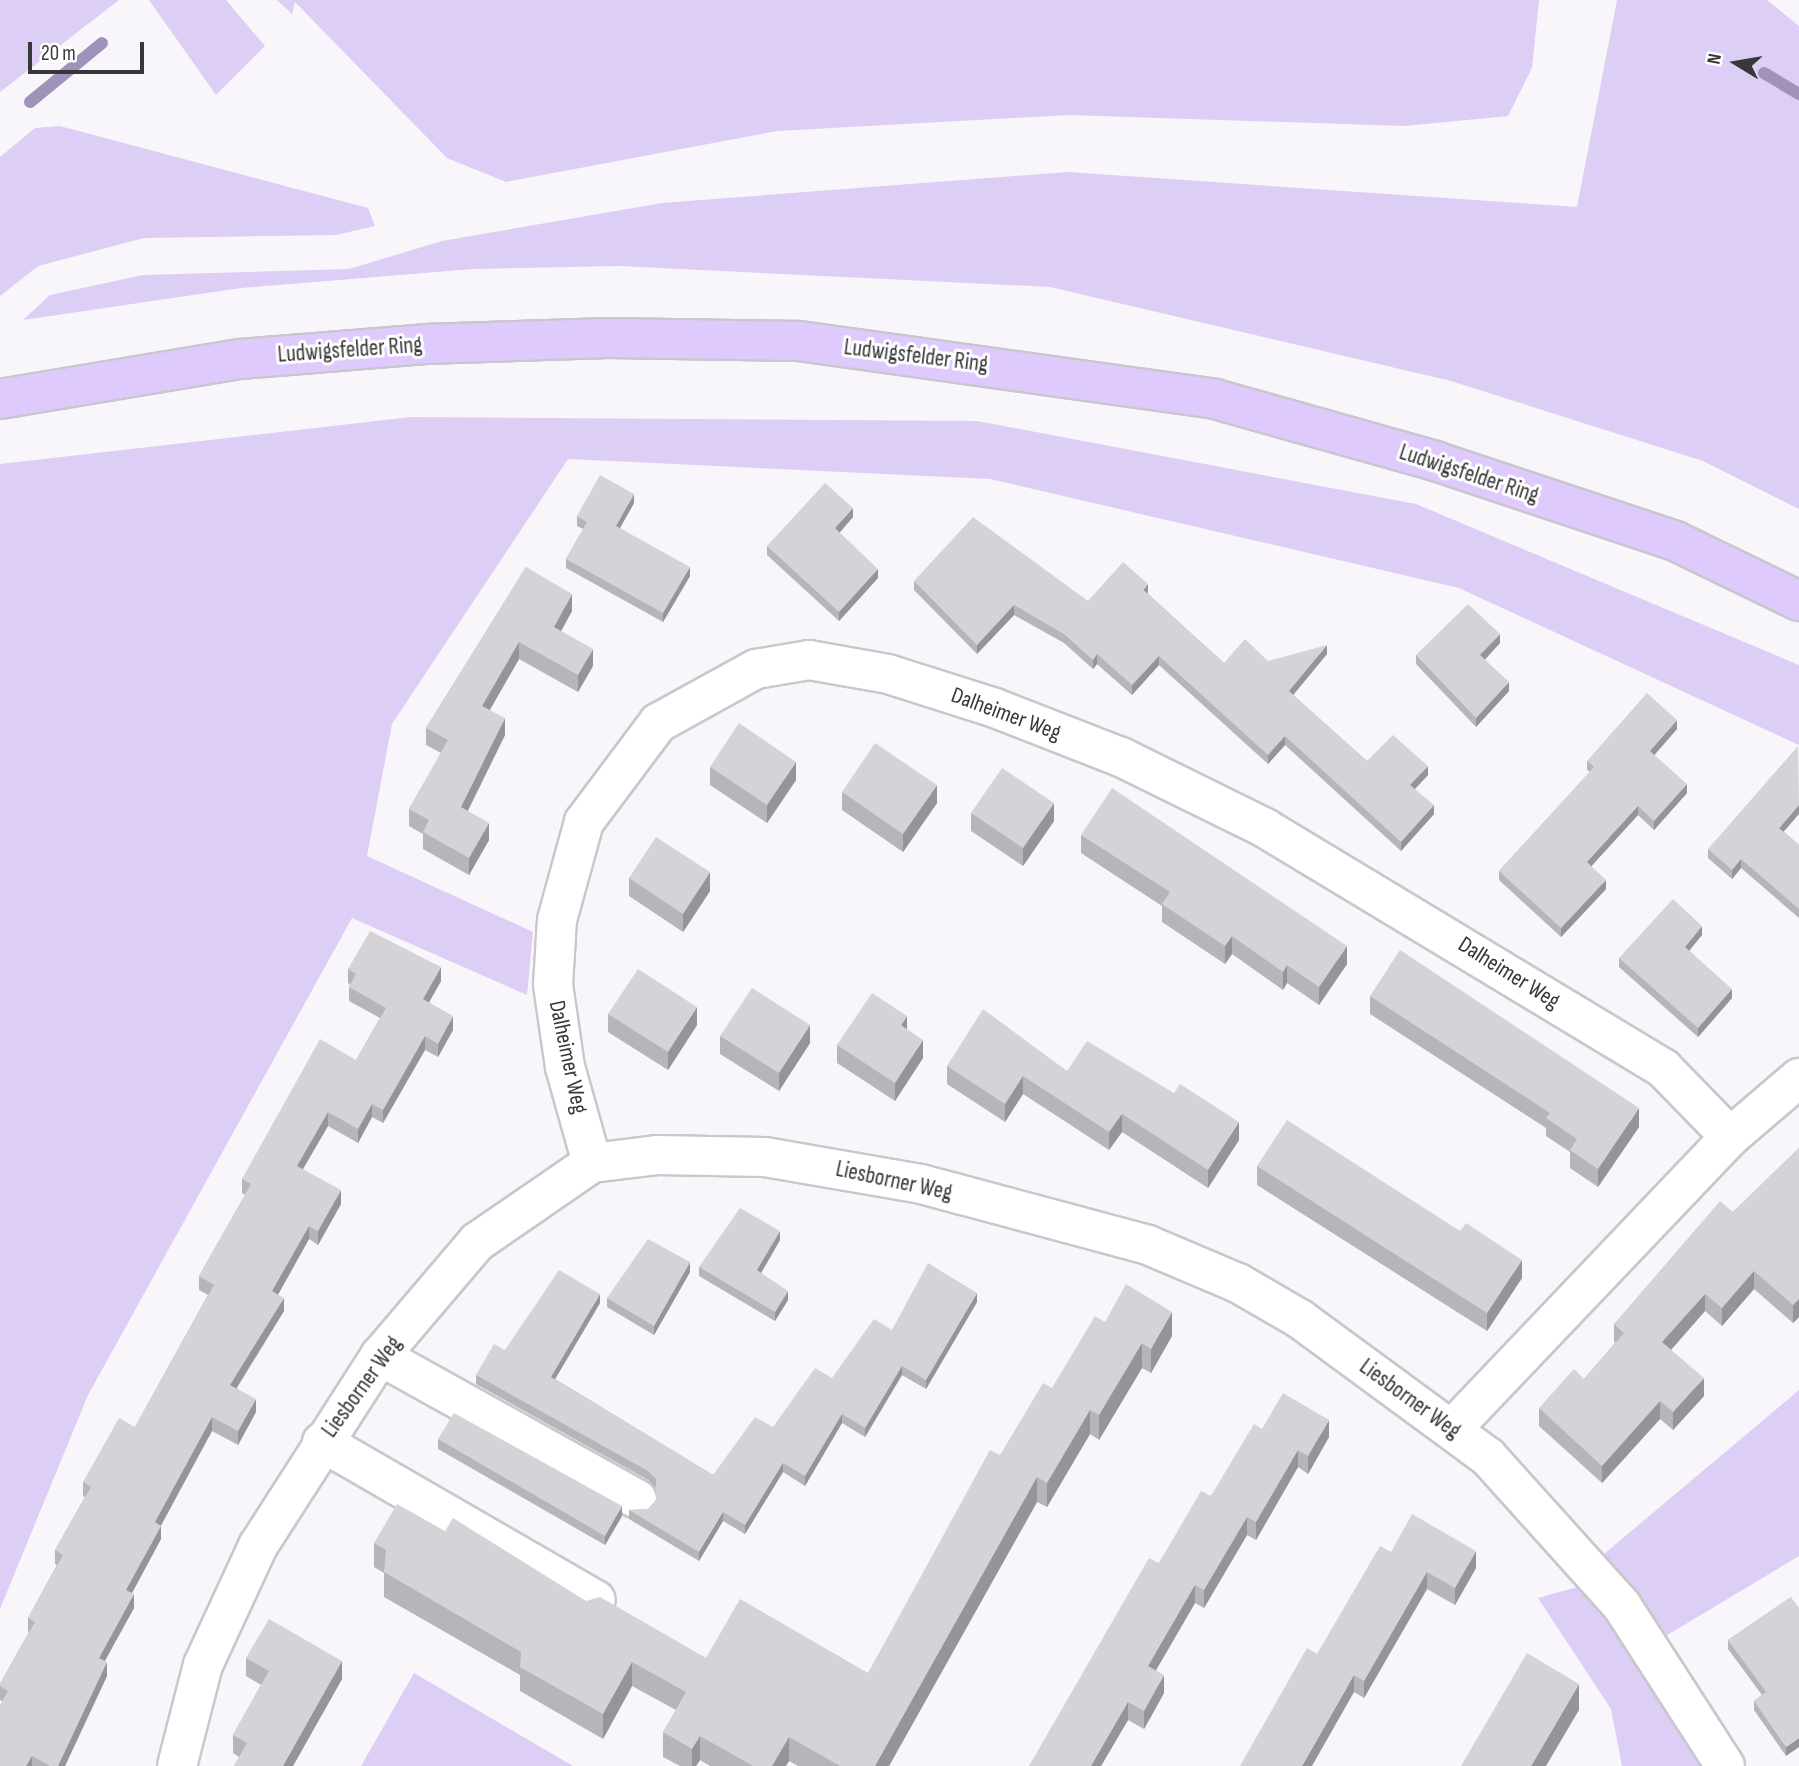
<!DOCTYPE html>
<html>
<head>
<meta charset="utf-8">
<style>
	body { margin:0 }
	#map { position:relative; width:1799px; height:1766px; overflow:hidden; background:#f8f6fb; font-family:"Sofia Sans Condensed",sans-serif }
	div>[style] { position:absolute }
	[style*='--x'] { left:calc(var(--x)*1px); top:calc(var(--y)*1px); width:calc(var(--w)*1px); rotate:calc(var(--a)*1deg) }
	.green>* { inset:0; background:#dccef4 }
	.stream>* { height:12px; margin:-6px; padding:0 6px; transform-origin:6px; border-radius:6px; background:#a092b8 }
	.roads { filter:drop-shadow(2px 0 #c9c7cc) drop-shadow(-2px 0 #c9c7cc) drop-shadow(0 2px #c9c7cc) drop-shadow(0 -2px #c9c7cc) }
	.minor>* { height:38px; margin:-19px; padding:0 19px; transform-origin:19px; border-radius:19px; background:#fff }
	.major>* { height:38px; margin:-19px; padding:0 19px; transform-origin:19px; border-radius:19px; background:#dfcafd }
	.wall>* { inset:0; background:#b7b5b9 }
	.shaded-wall>* { inset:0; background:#959496 }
	.building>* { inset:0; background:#d5d3d7 }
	span { translate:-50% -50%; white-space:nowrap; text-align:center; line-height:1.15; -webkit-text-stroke:6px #fff; paint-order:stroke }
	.street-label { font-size:23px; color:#373638 }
	.north { position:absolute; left:1701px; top:28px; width:70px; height:70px; -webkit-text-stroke:5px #fff; paint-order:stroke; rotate:281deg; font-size:19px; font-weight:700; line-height:28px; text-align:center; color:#373638 }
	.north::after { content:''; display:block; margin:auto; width:24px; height:32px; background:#373638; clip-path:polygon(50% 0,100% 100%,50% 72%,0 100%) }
	.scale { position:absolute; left:28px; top:42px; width:116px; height:32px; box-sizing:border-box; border:4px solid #373638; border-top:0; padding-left:9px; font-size:21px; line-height:24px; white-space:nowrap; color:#373638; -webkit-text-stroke:5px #fff; paint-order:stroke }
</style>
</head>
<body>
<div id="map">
	<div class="green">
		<i style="clip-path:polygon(0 0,119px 0,0 92px)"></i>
		<i style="clip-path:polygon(149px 0,226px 0,265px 46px,216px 95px)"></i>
		<i style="clip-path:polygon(277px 0,1539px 0,1532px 68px,1508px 116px,1404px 126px,1069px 115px,777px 131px,506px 182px,447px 158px,295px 2px,292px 14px)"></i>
		<i style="clip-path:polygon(1617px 0,1767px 0,1799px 26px,1799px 509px,1703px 461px,1451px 381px,1050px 287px,619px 266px,473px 269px,241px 288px,23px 320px,50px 295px,143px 275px,349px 269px,442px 241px,662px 203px,1068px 172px,1577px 207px)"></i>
		<i style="clip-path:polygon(60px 126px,368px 208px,375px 226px,336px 235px,144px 238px,38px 266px,0 296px,0 157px,35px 128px)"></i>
		<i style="clip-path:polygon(411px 417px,977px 421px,1416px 504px,1799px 665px,1799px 745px,1459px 588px,990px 479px,568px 459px,392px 724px,367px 856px,533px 932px,527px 995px,352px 918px,88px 1395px,0 1609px,0 464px)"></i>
		<i style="clip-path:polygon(1799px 1390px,1799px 1556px,1659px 1640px,1591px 1565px)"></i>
		<i style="clip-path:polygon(1581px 1586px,1636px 1658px,1700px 1766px,1622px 1766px,1611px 1709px,1538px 1598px)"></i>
		<i style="clip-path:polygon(414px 1673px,573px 1766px,361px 1766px)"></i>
	</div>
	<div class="stream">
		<i style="--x:1764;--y:73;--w:41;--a:31"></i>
		<i style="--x:30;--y:102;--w:93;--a:-39.3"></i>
	</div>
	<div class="roads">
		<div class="minor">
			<i style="--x:592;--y:1163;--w:100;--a:-105.7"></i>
			<i style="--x:565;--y:1067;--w:83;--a:-98.3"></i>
			<i style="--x:553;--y:985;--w:65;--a:-86.5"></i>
			<i style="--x:557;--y:920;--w:102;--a:-74.6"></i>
			<i style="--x:584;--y:822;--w:124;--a:-53.2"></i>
			<i style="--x:658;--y:723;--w:112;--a:-28.9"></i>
			<i style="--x:756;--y:669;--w:54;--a:-9.6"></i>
			<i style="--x:809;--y:660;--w:80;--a:10"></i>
			<i style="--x:888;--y:674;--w:112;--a:17.6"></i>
			<i style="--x:995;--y:708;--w:135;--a:21.3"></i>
			<i style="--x:1121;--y:757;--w:161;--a:26.2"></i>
			<i style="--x:1265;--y:828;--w:465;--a:31.1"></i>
			<i style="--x:1663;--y:1068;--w:96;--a:45.8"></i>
			<i style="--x:380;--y:1356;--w:294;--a:29.1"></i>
			<i style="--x:1452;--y:1429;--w:403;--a:-46.4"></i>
			<i style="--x:1730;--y:1137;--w:91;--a:-40.5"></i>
			<i style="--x:322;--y:1442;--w:316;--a:30"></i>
			<i style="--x:177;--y:1766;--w:104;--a:-75.6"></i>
			<i style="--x:203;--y:1665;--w:131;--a:-65.2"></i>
			<i style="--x:258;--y:1546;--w:226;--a:-57.3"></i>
			<i style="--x:380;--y:1356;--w:150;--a:-49.6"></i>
			<i style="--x:477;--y:1242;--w:140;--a:-34.5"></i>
			<i style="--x:592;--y:1163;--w:65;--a:-7"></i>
			<i style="--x:657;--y:1155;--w:108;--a:1.1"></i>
			<i style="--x:765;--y:1157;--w:158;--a:9.8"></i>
			<i style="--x:921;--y:1184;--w:235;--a:15"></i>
			<i style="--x:1148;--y:1245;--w:98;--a:22.9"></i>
			<i style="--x:1238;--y:1283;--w:72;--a:30.1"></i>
			<i style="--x:1300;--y:1319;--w:233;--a:36.3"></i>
			<i style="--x:1488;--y:1457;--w:200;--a:48"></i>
			<i style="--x:1622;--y:1606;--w:190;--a:57.2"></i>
		</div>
		<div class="major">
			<i style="--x:0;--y:399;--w:243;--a:-9.5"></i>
			<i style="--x:240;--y:359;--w:186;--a:-4.6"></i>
			<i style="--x:425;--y:344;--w:183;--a:-1.9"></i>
			<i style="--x:608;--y:338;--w:191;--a:0.9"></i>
			<i style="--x:799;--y:341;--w:420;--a:7.9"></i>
			<i style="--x:1215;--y:399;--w:229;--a:15.7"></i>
			<i style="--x:1435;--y:461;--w:253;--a:18.4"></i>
			<i style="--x:1675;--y:541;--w:138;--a:25.8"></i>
		</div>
	</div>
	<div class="wall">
		<i style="clip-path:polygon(634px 503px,620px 528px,690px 576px,663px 622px,566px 568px,566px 559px,583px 529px,577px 526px,577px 516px)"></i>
		<i style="clip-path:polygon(853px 517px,839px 533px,878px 578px,839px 621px,767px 555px,767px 546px)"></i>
		<i style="clip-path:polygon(526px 567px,572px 611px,561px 631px,593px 666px,578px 692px,519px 659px,490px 710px,505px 735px,468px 811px,489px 840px,469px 875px,423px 849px,423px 834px,409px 826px,409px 809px,441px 753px,426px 745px,426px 728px)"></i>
		<i style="clip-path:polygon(914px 581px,1088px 601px,1148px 594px,1224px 663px,1268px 661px,1327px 654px,1293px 695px,1367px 761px,1428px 775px,1415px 789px,1434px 814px,1401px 851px,1285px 745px,1268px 764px,1159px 665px,1132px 695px,1097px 664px,1093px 669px,1064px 643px,1014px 615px,977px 654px,914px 590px)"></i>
		<i style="clip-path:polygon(1500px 643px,1484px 660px,1509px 691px,1476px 727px,1416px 664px,1416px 655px)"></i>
		<i style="clip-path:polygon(1677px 729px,1654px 755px,1687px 793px,1654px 830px,1638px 815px,1591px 866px,1606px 889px,1561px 937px,1499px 880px,1499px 871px,1590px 772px,1587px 770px,1587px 761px)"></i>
		<i style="clip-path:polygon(710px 767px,796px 780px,767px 823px,710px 785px)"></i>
		<i style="clip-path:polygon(842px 792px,937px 803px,903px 852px,842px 810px)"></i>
		<i style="clip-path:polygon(971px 813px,1054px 821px,1023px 866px,971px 831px)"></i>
		<i style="clip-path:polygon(1784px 832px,1799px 845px,1799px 918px,1741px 868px,1732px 879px,1708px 858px,1708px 849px)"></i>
		<i style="clip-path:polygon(1081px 835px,1347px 964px,1319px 1005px,1287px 983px,1283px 990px,1232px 954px,1225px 964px,1162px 922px,1162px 906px,1081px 853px)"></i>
		<i style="clip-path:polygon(629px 878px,710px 891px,683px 932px,629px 896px)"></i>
		<i style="clip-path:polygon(1702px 935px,1689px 950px,1732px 998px,1698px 1037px,1619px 967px,1619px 958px)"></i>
		<i style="clip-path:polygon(348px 969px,441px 981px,429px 1002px,453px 1030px,438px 1057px,425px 1050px,383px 1123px,372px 1117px,358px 1143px,328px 1126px,303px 1169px,341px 1204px,318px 1245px,309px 1239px,278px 1295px,284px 1311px,237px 1388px,256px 1412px,238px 1445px,212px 1431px,161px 1526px,161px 1539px,132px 1593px,134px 1608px,105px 1661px,107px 1676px,65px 1766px,0 1766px,2px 1701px,0 1700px,0 1684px,29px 1632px,28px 1631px,28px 1618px,57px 1565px,55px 1564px,55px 1550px,85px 1497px,83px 1496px,83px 1482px,135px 1427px,208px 1295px,199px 1290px,199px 1276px,245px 1195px,242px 1193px,242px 1179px,356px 1060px,380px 1018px,349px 1001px,349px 987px,350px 984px,348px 983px)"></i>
		<i style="clip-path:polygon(1370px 996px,1639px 1127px,1598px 1187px,1570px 1168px,1570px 1152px,1546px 1136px,1546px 1128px,1370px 1014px)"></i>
		<i style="clip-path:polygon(608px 1014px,697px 1025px,668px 1070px,608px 1032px)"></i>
		<i style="clip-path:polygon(907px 1030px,923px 1058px,895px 1101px,837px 1063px,837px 1045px)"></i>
		<i style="clip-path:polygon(720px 1036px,810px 1043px,779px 1091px,720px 1054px)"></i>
		<i style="clip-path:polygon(947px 1066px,1067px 1071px,1239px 1140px,1208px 1188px,1122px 1132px,1109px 1150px,1023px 1094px,1005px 1122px,947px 1084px)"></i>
		<i style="clip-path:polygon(1799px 1148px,1799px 1317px,1793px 1323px,1754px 1289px,1722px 1326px,1705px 1311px,1671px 1350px,1704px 1396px,1673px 1430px,1660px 1419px,1602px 1483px,1539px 1426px,1539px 1408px,1584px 1379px,1615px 1343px,1614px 1341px,1614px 1324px,1733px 1212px)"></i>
		<i style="clip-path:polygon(1257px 1166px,1460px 1231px,1522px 1278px,1487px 1331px,1257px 1185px)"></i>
		<i style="clip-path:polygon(780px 1240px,761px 1273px,788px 1300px,775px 1321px,699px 1276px,699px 1267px)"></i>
		<i style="clip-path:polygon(690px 1272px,654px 1335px,607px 1307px,607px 1298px)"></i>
		<i style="clip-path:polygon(977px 1302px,926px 1389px,902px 1375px,865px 1437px,842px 1423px,805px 1486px,783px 1472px,745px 1534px,723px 1521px,699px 1561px,629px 1519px,629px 1510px,648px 1509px,656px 1500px,656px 1488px,648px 1480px,476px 1384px,476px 1375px,505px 1350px,600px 1303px,555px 1379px,713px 1475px,773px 1427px,832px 1378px,892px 1330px)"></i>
		<i style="clip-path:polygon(1105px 1322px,1172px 1336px,1151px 1373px,1142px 1368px,1099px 1440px,1090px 1434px,1047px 1507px,1037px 1502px,889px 1766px,798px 1766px,789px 1761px,786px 1766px,710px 1766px,700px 1760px,696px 1766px,680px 1766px,663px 1757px,663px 1732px,676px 1710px,632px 1686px,603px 1739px,520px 1691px,520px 1675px,384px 1597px,384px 1573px,374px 1567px,374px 1543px,445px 1531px,586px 1601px,706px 1658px,868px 1673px,1000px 1455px)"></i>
		<i style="clip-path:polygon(1262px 1429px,1329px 1437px,1308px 1474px,1298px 1467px,1256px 1540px,1247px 1535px,1204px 1608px,1195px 1603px,1156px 1670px,1164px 1693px,1144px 1729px,1128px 1720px,1101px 1766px,1029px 1766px,1159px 1563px)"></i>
		<i style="clip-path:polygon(438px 1439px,622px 1516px,605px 1545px,438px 1449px)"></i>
		<i style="clip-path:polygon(1391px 1552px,1476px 1568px,1455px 1605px,1427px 1589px,1364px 1698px,1354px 1692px,1317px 1654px)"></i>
		<i style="clip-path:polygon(1791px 1597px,1786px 1756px,1754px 1710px,1754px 1701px,1762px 1695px,1728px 1649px,1728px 1640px)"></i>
		<i style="clip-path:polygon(246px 1658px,342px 1679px,293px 1766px,234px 1766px,239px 1757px,233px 1753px,233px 1735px,261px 1685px,246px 1676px)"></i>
	</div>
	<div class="shaded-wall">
		<i style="clip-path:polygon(634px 494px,634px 503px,616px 535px,616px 526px)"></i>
		<i style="clip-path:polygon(853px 508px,853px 517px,835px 538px,835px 528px)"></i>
		<i style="clip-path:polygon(690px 567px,690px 576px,663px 622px,663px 613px)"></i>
		<i style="clip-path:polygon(878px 569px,878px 578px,839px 621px,839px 612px)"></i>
		<i style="clip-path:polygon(1148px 584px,1148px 594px,1143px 590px)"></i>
		<i style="clip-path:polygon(572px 594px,572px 611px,554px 644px,554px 627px)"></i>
		<i style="clip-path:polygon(1014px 605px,1014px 615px,977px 654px,977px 645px)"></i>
		<i style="clip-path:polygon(1500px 634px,1500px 643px,1480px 665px,1480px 655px)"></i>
		<i style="clip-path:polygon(519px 642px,519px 659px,482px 723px,482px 706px)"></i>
		<i style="clip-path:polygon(1327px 645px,1327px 654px,1289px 700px,1289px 691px)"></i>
		<i style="clip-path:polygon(593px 649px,593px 666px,578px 692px,578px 675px)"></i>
		<i style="clip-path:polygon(1097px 654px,1097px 664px,1093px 669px,1093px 660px)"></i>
		<i style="clip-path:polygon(1159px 656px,1159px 665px,1132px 695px,1132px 685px)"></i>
		<i style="clip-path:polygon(1509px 682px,1509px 691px,1476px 727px,1476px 718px)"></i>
		<i style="clip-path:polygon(505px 718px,505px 735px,461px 824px,461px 807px)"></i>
		<i style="clip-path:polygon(1677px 720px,1677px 729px,1650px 760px,1650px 751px)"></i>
		<i style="clip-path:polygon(1285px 736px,1285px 745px,1268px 764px,1268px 755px)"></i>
		<i style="clip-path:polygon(796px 762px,796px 780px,767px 823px,767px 805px)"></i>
		<i style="clip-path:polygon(1428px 766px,1428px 775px,1410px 794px,1410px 785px)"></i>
		<i style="clip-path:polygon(1687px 784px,1687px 793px,1654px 830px,1654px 821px)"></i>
		<i style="clip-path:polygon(937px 785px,937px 803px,903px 852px,903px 834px)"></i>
		<i style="clip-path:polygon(1054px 803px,1054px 821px,1023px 866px,1023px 848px)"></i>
		<i style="clip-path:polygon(1434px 805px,1434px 814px,1401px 851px,1401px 842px)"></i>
		<i style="clip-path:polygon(1799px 805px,1799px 814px,1779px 837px,1779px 828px)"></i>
		<i style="clip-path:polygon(1638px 806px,1638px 815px,1587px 871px,1587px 862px)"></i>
		<i style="clip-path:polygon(489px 823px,489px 840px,469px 875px,469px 858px)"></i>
		<i style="clip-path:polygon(1741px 859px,1741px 868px,1732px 879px,1732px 870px)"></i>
		<i style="clip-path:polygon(710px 872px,710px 891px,683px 932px,683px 914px)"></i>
		<i style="clip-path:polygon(1606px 880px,1606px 889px,1561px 937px,1561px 928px)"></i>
		<i style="clip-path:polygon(1702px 926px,1702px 935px,1685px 956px,1685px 947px)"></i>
		<i style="clip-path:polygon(1232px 936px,1232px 954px,1225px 964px,1225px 946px)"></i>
		<i style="clip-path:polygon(1347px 946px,1347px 964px,1319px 1005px,1319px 987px)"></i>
		<i style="clip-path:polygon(1287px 965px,1287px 983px,1283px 990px,1283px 972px)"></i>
		<i style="clip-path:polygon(441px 967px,441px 981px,423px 1013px,423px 999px)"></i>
		<i style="clip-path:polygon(1732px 989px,1732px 998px,1698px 1037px,1698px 1028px)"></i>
		<i style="clip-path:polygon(697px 1007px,697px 1025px,668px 1070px,668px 1052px)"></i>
		<i style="clip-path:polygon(453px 1016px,453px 1030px,438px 1057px,438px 1044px)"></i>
		<i style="clip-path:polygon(907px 1016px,907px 1034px,901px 1025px)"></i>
		<i style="clip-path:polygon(810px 1025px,810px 1043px,779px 1091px,779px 1073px)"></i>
		<i style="clip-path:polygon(425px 1036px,425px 1050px,383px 1123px,383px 1110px)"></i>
		<i style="clip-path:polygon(923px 1040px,923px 1058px,895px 1101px,895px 1083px)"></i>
		<i style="clip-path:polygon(1023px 1076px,1023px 1094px,1005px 1122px,1005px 1104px)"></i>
		<i style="clip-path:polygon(372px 1104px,372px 1117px,358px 1143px,358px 1129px)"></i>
		<i style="clip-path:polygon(1639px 1108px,1639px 1127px,1598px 1187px,1598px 1169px)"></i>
		<i style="clip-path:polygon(328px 1112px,328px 1126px,297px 1179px,297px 1166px)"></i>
		<i style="clip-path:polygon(1122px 1114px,1122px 1132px,1109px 1150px,1109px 1132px)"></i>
		<i style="clip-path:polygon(1239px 1122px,1239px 1140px,1208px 1188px,1208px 1170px)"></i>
		<i style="clip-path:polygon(341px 1190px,341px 1204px,318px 1245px,318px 1231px)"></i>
		<i style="clip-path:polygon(309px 1226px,309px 1239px,272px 1305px,272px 1291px)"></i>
		<i style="clip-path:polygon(780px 1231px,780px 1240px,757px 1280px,757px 1270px)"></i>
		<i style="clip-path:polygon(1522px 1260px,1522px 1278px,1487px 1331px,1487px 1313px)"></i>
		<i style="clip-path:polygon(690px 1262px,690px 1272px,654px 1335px,654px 1326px)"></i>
		<i style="clip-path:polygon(1754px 1271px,1754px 1289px,1722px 1326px,1722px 1308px)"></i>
		<i style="clip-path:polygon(788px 1291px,788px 1300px,775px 1321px,775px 1312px)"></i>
		<i style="clip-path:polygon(977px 1293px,977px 1302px,926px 1389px,926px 1380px)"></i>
		<i style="clip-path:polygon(600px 1294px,600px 1303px,551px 1386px,551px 1377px)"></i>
		<i style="clip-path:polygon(1705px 1294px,1705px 1311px,1662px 1360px,1662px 1342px)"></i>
		<i style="clip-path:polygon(284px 1298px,284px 1311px,230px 1398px,230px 1385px)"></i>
		<i style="clip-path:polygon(1799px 1299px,1799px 1317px,1793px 1323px,1793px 1305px)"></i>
		<i style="clip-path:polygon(1172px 1312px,1172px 1336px,1151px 1373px,1151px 1349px)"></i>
		<i style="clip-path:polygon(1142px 1343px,1142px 1368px,1099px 1440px,1099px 1415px)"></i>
		<i style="clip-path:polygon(902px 1366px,902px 1375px,865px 1437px,865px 1428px)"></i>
		<i style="clip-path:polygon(1704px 1378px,1704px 1396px,1673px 1430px,1673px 1412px)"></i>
		<i style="clip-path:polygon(256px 1399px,256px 1412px,238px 1445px,238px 1431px)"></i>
		<i style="clip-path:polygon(1660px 1401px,1660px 1419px,1602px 1483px,1602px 1466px)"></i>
		<i style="clip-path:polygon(1090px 1410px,1090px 1434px,1047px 1507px,1047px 1483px)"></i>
		<i style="clip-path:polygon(842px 1414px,842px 1423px,805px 1486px,805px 1476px)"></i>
		<i style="clip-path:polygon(212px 1417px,212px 1431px,155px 1536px,155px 1522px)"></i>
		<i style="clip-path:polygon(1329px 1420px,1329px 1437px,1308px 1474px,1308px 1456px)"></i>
		<i style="clip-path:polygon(1298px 1450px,1298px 1467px,1256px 1540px,1256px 1522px)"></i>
		<i style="clip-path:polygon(783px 1463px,783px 1472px,745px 1534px,745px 1525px)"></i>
		<i style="clip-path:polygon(1037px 1477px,1037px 1502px,889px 1766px,875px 1766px)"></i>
		<i style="clip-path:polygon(622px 1506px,622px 1516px,605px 1545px,605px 1536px)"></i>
		<i style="clip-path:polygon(723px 1512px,723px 1521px,699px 1561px,699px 1552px)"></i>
		<i style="clip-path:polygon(1247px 1517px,1247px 1535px,1204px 1608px,1204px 1590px)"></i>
		<i style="clip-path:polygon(161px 1526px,161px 1539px,126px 1604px,126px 1590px)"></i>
		<i style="clip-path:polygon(1476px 1551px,1476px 1568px,1455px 1605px,1455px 1588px)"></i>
		<i style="clip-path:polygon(1427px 1572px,1427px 1589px,1364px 1698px,1364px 1681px)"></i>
		<i style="clip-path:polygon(1195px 1585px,1195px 1603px,1148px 1684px,1148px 1666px)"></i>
		<i style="clip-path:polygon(134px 1594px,134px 1608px,99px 1671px,99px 1658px)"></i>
		<i style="clip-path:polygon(342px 1661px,342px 1679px,293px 1766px,283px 1766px)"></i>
		<i style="clip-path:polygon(107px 1662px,107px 1676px,65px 1766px,58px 1766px)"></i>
		<i style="clip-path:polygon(632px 1662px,632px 1686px,603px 1739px,603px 1714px)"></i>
		<i style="clip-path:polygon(1164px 1675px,1164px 1693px,1144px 1729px,1144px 1711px)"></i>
		<i style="clip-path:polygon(1354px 1675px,1354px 1692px,1312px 1766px,1302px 1766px)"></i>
		<i style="clip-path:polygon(1579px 1684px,1579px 1710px,1546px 1766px,1531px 1766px)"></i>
		<i style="clip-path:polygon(1128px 1702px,1128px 1720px,1101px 1766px,1091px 1766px)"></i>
		<i style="clip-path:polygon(700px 1736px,700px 1760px,696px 1766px,692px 1766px,692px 1749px)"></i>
		<i style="clip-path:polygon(789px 1737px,789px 1761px,786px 1766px,772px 1766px)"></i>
		<i style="clip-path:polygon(1799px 1738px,1799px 1747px,1786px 1756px,1786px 1747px)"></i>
		<i style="clip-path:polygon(32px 1756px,32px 1766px,26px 1766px)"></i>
	</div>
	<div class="building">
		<i style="clip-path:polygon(600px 475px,634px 494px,616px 526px,690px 567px,663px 613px,566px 559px,587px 522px,577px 516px)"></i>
		<i style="clip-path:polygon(825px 483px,853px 508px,835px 528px,878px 569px,839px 612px,767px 546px)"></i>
		<i style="clip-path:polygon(973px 517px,1088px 601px,1123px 562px,1148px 584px,1143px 590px,1224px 663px,1245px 639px,1268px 661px,1327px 645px,1289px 691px,1367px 761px,1393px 735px,1428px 766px,1410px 785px,1434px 805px,1401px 842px,1285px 736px,1268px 755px,1159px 656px,1132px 685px,1097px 654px,1093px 660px,1064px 634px,1014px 605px,977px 645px,914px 581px)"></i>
		<i style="clip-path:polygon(526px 567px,572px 594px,554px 627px,593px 649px,578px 675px,519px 642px,482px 706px,505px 718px,461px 807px,489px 823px,469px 858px,423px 832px,429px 820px,409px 809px,448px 740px,426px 728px)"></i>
		<i style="clip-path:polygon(1468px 604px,1500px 634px,1480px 655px,1509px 682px,1476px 718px,1416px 655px)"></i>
		<i style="clip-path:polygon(1647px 693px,1677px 720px,1650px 751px,1687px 784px,1654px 821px,1638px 806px,1587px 862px,1606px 880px,1561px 928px,1499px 871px,1594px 767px,1587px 761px)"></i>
		<i style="clip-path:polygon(739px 723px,796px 762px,767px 805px,710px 767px)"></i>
		<i style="clip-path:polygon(875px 743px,937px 785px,903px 834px,842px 792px)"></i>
		<i style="clip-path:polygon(1798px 746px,1799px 805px,1779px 828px,1799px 845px,1799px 909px,1741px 859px,1732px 870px,1708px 849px)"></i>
		<i style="clip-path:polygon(1002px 768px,1054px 803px,1023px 848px,971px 813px)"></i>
		<i style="clip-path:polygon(1112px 788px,1347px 946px,1319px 987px,1287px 965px,1283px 972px,1232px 936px,1225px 946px,1162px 904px,1170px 892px,1081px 835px)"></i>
		<i style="clip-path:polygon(656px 837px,710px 872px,683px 914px,629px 878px)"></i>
		<i style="clip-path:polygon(1673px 899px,1702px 926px,1685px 947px,1732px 989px,1698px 1028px,1619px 958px)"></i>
		<i style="clip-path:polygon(370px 931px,441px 967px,423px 999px,453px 1016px,438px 1044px,425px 1036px,383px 1110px,372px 1104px,358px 1129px,328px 1112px,297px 1166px,341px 1190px,318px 1231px,309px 1226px,272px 1291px,284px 1298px,230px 1385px,256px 1399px,238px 1431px,212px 1417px,155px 1522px,161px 1526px,126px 1590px,134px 1594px,99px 1658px,107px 1662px,58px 1766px,50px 1766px,32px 1756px,26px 1766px,0 1766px,0 1705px,8px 1691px,0 1686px,0 1684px,35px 1622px,28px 1618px,63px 1555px,55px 1550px,91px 1487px,83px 1482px,119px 1418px,135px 1427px,214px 1285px,199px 1276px,251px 1184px,242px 1179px,320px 1039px,356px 1060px,386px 1008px,349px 987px,356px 974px,348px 969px)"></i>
		<i style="clip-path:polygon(1400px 950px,1639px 1108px,1598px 1169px,1570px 1150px,1577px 1139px,1546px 1118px,1550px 1113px,1370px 996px)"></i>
		<i style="clip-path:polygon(638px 969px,697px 1007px,668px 1052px,608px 1014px)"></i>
		<i style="clip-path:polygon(752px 988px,810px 1025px,779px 1073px,720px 1036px)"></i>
		<i style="clip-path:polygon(872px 993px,907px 1016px,901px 1025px,923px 1040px,895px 1083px,837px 1045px)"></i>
		<i style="clip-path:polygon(983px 1009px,1067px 1071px,1087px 1041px,1174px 1093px,1180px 1084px,1239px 1122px,1208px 1170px,1122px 1114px,1109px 1132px,1023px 1076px,1005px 1104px,947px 1066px)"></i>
		<i style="clip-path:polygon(1287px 1120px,1460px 1231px,1466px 1223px,1522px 1260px,1487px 1313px,1257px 1166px)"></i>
		<i style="clip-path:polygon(1799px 1148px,1799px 1299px,1793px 1305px,1754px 1271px,1722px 1308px,1705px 1294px,1662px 1342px,1704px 1378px,1673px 1412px,1660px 1401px,1602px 1466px,1539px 1408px,1574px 1369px,1584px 1379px,1624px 1333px,1614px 1324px,1720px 1201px,1733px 1212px)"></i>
		<i style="clip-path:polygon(740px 1208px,780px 1231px,757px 1270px,788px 1291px,775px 1312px,699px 1267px)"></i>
		<i style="clip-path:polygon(648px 1239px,690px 1262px,654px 1326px,607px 1298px)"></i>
		<i style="clip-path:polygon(928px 1263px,977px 1293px,926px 1380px,902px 1366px,865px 1428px,842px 1414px,805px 1476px,783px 1463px,745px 1525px,723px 1512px,699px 1552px,629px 1510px,648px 1509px,656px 1500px,656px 1479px,648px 1471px,476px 1375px,494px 1344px,505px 1350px,559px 1270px,600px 1294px,551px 1377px,713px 1475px,755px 1417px,773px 1427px,815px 1368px,832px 1378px,874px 1319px,892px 1330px)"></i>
		<i style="clip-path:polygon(1126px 1284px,1172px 1312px,1151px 1349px,1142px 1343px,1099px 1415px,1090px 1410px,1047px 1483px,1037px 1477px,875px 1766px,840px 1766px,789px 1737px,772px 1766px,753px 1766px,700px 1736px,692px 1749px,663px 1732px,686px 1692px,632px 1662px,603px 1714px,520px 1667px,521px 1652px,384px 1572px,386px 1550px,374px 1543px,397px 1504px,445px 1531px,453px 1518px,586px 1601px,600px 1597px,706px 1658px,740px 1599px,868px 1673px,990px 1450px,1000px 1455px,1043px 1383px,1052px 1388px,1095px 1316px,1105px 1322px)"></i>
		<i style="clip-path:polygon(1283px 1393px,1329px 1420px,1308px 1456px,1298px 1450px,1256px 1522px,1247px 1517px,1204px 1590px,1195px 1585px,1148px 1666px,1164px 1675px,1144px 1711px,1128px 1702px,1091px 1766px,1029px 1766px,1149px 1558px,1159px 1563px,1201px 1491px,1211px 1496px,1254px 1424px,1262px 1429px)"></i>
		<i style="clip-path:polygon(454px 1413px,622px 1506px,605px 1536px,438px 1439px)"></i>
		<i style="clip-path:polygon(1412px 1514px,1476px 1551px,1455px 1588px,1427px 1572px,1364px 1681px,1354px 1675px,1302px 1766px,1240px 1766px,1307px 1648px,1317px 1654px,1380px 1546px,1391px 1552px)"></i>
		<i style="clip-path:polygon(1791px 1597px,1799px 1608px,1799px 1738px,1786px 1747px,1754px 1701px,1766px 1692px,1728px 1640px)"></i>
		<i style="clip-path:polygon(269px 1619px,342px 1661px,283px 1766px,234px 1766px,247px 1743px,233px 1735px,269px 1671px,246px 1658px)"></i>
		<i style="clip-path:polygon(1527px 1653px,1579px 1684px,1531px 1766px,1461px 1766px)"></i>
	</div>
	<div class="street-label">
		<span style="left:350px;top:350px;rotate:-4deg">Ludwigsfelder Ring</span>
		<span style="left:916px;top:356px;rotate:7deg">Ludwigsfelder Ring</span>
		<span style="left:1469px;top:474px;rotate:18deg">Ludwigsfelder Ring</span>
		<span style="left:1006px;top:714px;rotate:20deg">Dalheimer Weg</span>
		<span style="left:1509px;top:973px;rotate:32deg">Dalheimer Weg</span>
		<span style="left:568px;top:1057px;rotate:78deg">Dalheimer Weg</span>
		<span style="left:894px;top:1181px;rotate:12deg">Liesborner Weg</span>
		<span style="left:362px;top:1387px;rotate:-54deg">Liesborner Weg</span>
		<span style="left:1410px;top:1399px;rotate:36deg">Liesborner Weg</span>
	</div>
	<div class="north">N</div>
	<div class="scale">20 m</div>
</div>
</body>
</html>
